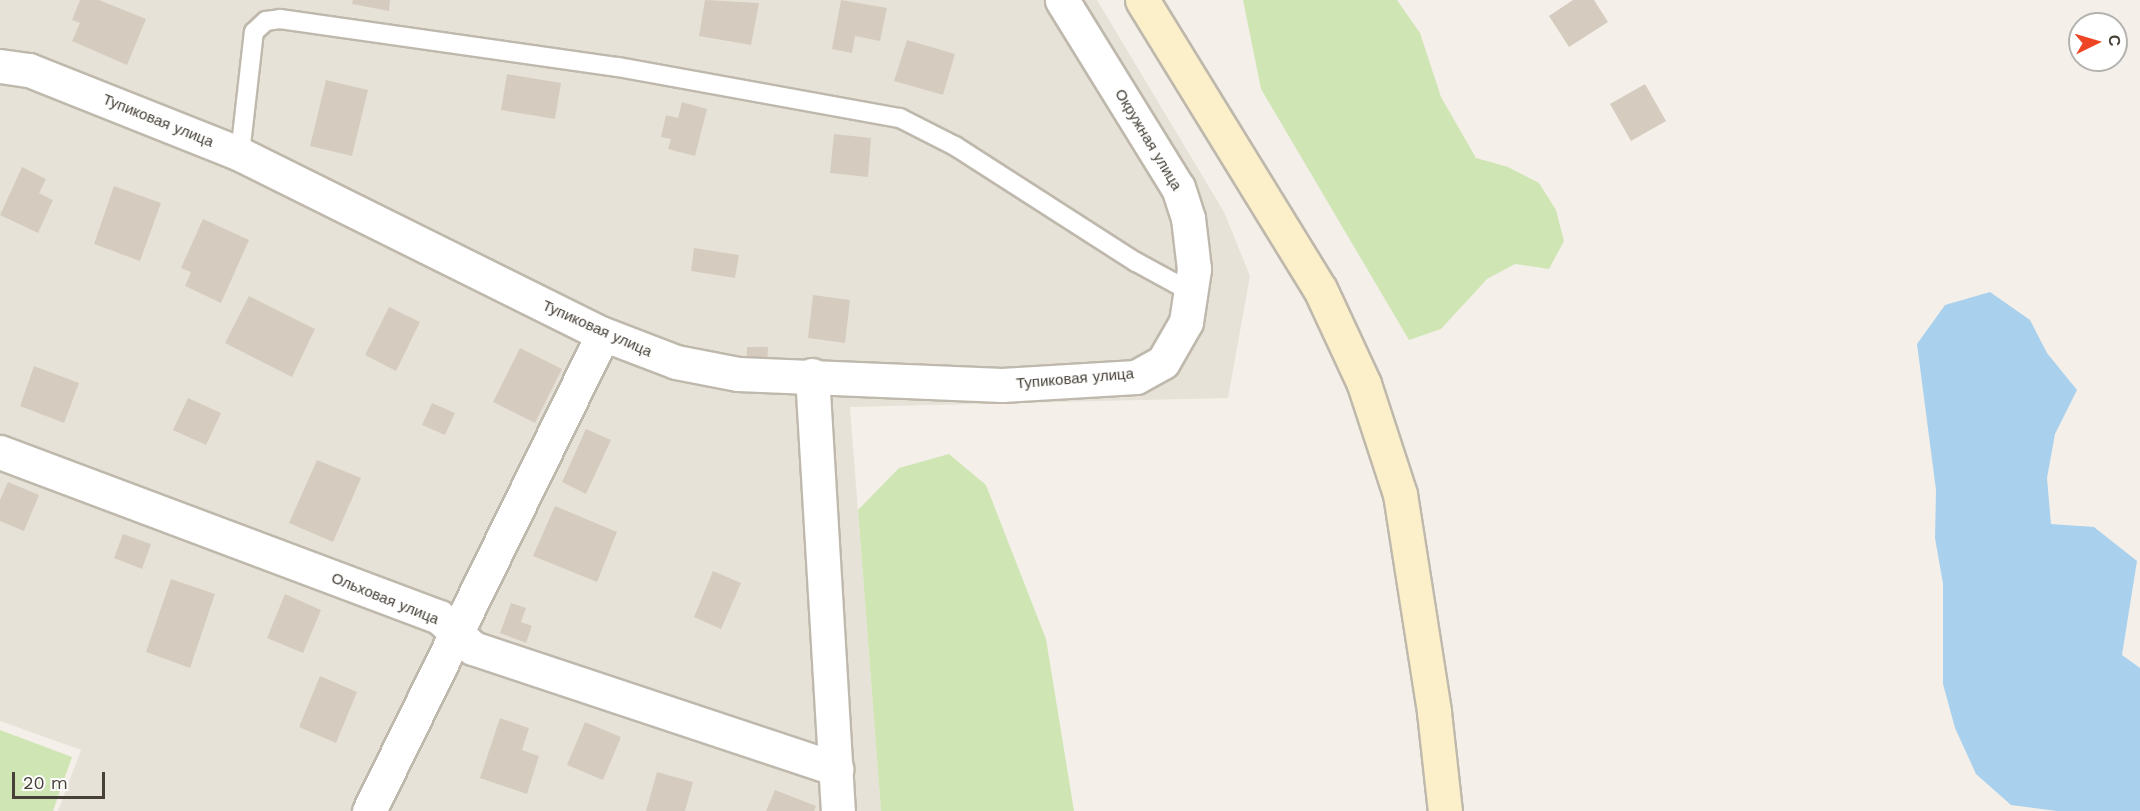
<!DOCTYPE html>
<html>
<head>
<meta charset="utf-8">
<style>
	body { margin:0 }
	#map { position:relative; width:2140px; height:811px; overflow:hidden; background:#f4f0e9; font-family:"Work Sans",sans-serif }
	div>[style] { position:absolute }
	[style*='--x'] { left:calc(var(--x)*1px); top:calc(var(--y)*1px); width:calc(var(--w)*1px); rotate:calc(var(--a)*1deg) }
	.residential>* { inset:0; background:#e7e2d7 }
	.green>* { inset:0; background:#cfe5b4 }
	.water>* { inset:0; background:#a9d0ed }
	.building>* { inset:0; background:#d5ccbf }
	.roads { filter:drop-shadow(2px 0 #bfb8ac) drop-shadow(-2px 0 #bfb8ac) drop-shadow(0 2px #bfb8ac) drop-shadow(0 -2px #bfb8ac) }
	.lane>* { height:18px; margin:-9px; padding:0 9px; transform-origin:9px; border-radius:9px; background:#fff }
	.street>* { height:33px; margin:-16.5px; padding:0 16.5px; transform-origin:16.5px; border-radius:16.5px; background:#fff }
	.secondary>* { height:33px; margin:-16.5px; padding:0 16.5px; transform-origin:16.5px; border-radius:16.5px; background:#fcf0cb }
	span { translate:-50% -50%; white-space:nowrap; text-align:center; line-height:1.15; -webkit-text-stroke:4.5px #fff; paint-order:stroke }
	.street-label { font-size:15px; color:#474138 }
	.north { position:absolute; left:2068px; top:12px; width:60px; height:60px; box-sizing:border-box; background:#fff; border:2px solid #b5b3af; border-radius:50%; rotate:85deg; font-size:16px; font-weight:700; line-height:24px; text-align:center; color:#474138 }
	.north::after { content:''; display:block; margin:auto; width:21px; height:27px; background:#ee4625; clip-path:polygon(50% 0,100% 100%,50% 72%,0 100%) }
	.scale { position:absolute; left:12px; top:772px; width:93px; height:27px; box-sizing:border-box; border:3px solid #474138; border-top:0; padding-left:8px; font-size:18px; line-height:21px; white-space:nowrap; color:#474138; -webkit-text-stroke:4px #fff; paint-order:stroke }
</style>
</head>
<body>
<div id="map">
	<div class="residential">
		<i style="clip-path:polygon(0 0,1097px 0,1224px 212px,1250px 276px,1228px 398px,850px 407px,881px 811px,58px 811px,81px 750px,0 721px)"></i>
	</div>
	<div class="green">
		<i style="clip-path:polygon(1243px 0,1397px 0,1420px 33px,1441px 97px,1476px 158px,1508px 167px,1539px 183px,1556px 210px,1564px 241px,1549px 269px,1515px 264px,1487px 279px,1441px 329px,1409px 340px,1261px 89px)"></i>
		<i style="clip-path:polygon(949px 454px,986px 485px,1046px 639px,1074px 811px,881px 811px,858px 510px,899px 468px)"></i>
		<i style="clip-path:polygon(0 730px,72px 757px,53px 811px,0 811px)"></i>
	</div>
	<div class="water">
		<i style="clip-path:polygon(1990px 292px,2030px 320px,2047px 353px,2077px 390px,2055px 434px,2047px 478px,2051px 524px,2094px 527px,2137px 561px,2122px 655px,2140px 668px,2140px 811px,2057px 811px,2011px 805px,1976px 774px,1955px 728px,1943px 684px,1943px 584px,1935px 538px,1936px 490px,1917px 344px,1945px 305px)"></i>
	</div>
	<div class="building">
		<i style="clip-path:polygon(80px 0,99px 0,146px 19px,127px 65px,72px 41px,80px 23px,72px 20px)"></i>
		<i style="clip-path:polygon(353px 0,390px 0,389px 11px,352px 4px)"></i>
		<i style="clip-path:polygon(705px 0,759px 3px,751px 45px,699px 36px)"></i>
		<i style="clip-path:polygon(841px 0,887px 8px,880px 41px,855px 36px,852px 53px,832px 49px)"></i>
		<i style="clip-path:polygon(1573px 0,1594px 0,1608px 22px,1569px 47px,1549px 16px)"></i>
		<i style="clip-path:polygon(907px 40px,955px 54px,943px 95px,894px 81px)"></i>
		<i style="clip-path:polygon(507px 74px,561px 83px,555px 119px,501px 110px)"></i>
		<i style="clip-path:polygon(326px 80px,368px 90px,352px 156px,310px 146px)"></i>
		<i style="clip-path:polygon(1645px 84px,1666px 121px,1631px 141px,1610px 104px)"></i>
		<i style="clip-path:polygon(682px 102px,707px 109px,695px 156px,668px 149px,671px 139px,661px 137px,666px 115px,678px 118px)"></i>
		<i style="clip-path:polygon(834px 134px,871px 138px,868px 177px,830px 173px)"></i>
		<i style="clip-path:polygon(22px 167px,46px 179px,39px 193px,53px 200px,38px 233px,0 215px)"></i>
		<i style="clip-path:polygon(114px 186px,161px 203px,140px 261px,94px 244px)"></i>
		<i style="clip-path:polygon(203px 219px,249px 240px,221px 303px,185px 286px,191px 272px,181px 268px)"></i>
		<i style="clip-path:polygon(694px 248px,739px 255px,735px 278px,691px 271px)"></i>
		<i style="clip-path:polygon(813px 295px,850px 300px,845px 343px,808px 338px)"></i>
		<i style="clip-path:polygon(249px 296px,315px 329px,292px 377px,225px 343px)"></i>
		<i style="clip-path:polygon(389px 307px,420px 322px,396px 371px,365px 355px)"></i>
		<i style="clip-path:polygon(747px 347px,768px 347px,767px 368px,746px 367px)"></i>
		<i style="clip-path:polygon(520px 348px,562px 369px,535px 423px,493px 402px)"></i>
		<i style="clip-path:polygon(34px 366px,79px 383px,64px 423px,20px 406px)"></i>
		<i style="clip-path:polygon(188px 398px,221px 413px,206px 445px,173px 430px)"></i>
		<i style="clip-path:polygon(432px 403px,455px 413px,445px 435px,422px 425px)"></i>
		<i style="clip-path:polygon(586px 429px,611px 440px,586px 494px,562px 482px)"></i>
		<i style="clip-path:polygon(317px 460px,361px 478px,333px 542px,289px 523px)"></i>
		<i style="clip-path:polygon(8px 482px,39px 495px,24px 531px,0 521px,0 500px)"></i>
		<i style="clip-path:polygon(555px 506px,617px 532px,597px 582px,533px 556px)"></i>
		<i style="clip-path:polygon(123px 534px,151px 544px,142px 569px,114px 558px)"></i>
		<i style="clip-path:polygon(713px 571px,741px 583px,721px 629px,694px 617px)"></i>
		<i style="clip-path:polygon(171px 579px,215px 594px,190px 668px,146px 652px)"></i>
		<i style="clip-path:polygon(285px 594px,321px 610px,303px 653px,267px 638px)"></i>
		<i style="clip-path:polygon(511px 603px,526px 608px,521px 622px,532px 626px,526px 643px,500px 633px)"></i>
		<i style="clip-path:polygon(320px 676px,357px 692px,336px 743px,299px 727px)"></i>
		<i style="clip-path:polygon(500px 718px,529px 728px,522px 750px,539px 756px,527px 794px,480px 778px)"></i>
		<i style="clip-path:polygon(585px 722px,621px 737px,603px 780px,567px 765px)"></i>
		<i style="clip-path:polygon(657px 772px,693px 782px,685px 811px,646px 811px)"></i>
		<i style="clip-path:polygon(775px 790px,816px 806px,814px 811px,766px 811px)"></i>
	</div>
	<div class="roads">
		<div class="lane">
			<i style="--x:240;--y:154;--w:123;--a:-83.5"></i>
			<i style="--x:254;--y:32;--w:16;--a:-43"></i>
			<i style="--x:266;--y:21;--w:14;--a:-8"></i>
			<i style="--x:280;--y:19;--w:341;--a:8.1"></i>
			<i style="--x:618;--y:67;--w:287;--a:10.3"></i>
			<i style="--x:900;--y:118;--w:62;--a:27"></i>
			<i style="--x:955;--y:146;--w:215;--a:32.7"></i>
			<i style="--x:1136;--y:262;--w:65;--a:28.5"></i>
		</div>
		<div class="street">
			<i style="--x:0;--y:66;--w:29;--a:8"></i>
			<i style="--x:29;--y:70;--w:227;--a:21.7"></i>
			<i style="--x:240;--y:154;--w:405;--a:26.4"></i>
			<i style="--x:603;--y:334;--w:78;--a:21"></i>
			<i style="--x:676;--y:362;--w:63;--a:11"></i>
			<i style="--x:738;--y:374;--w:264;--a:2.4"></i>
			<i style="--x:1002;--y:385;--w:134;--a:-3.4"></i>
			<i style="--x:1136;--y:377;--w:31;--a:-29"></i>
			<i style="--x:1163;--y:362;--w:46;--a:-60.1"></i>
			<i style="--x:1186;--y:322;--w:54;--a:-81.4"></i>
			<i style="--x:1194;--y:269;--w:51;--a:-96.7"></i>
			<i style="--x:1188;--y:218;--w:32;--a:-108"></i>
			<i style="--x:1178;--y:188;--w:221;--a:-121.7"></i>
			<i style="--x:812;--y:375;--w:437;--a:86.6"></i>
			<i style="--x:0;--y:452;--w:469;--a:20.6"></i>
			<i style="--x:439;--y:617;--w:46;--a:42.4"></i>
			<i style="--x:473;--y:648;--w:383;--a:18.4"></i>
			<i style="--x:369;--y:811;--w:531;--a:-63.87"></i>
		</div>
		<div class="secondary">
			<i style="--x:1142;--y:0;--w:339;--a:58.4"></i>
			<i style="--x:1320;--y:289;--w:105;--a:65.1"></i>
			<i style="--x:1364;--y:384;--w:116;--a:71.9"></i>
			<i style="--x:1400;--y:494;--w:221;--a:81.1"></i>
			<i style="--x:1434;--y:712;--w:100;--a:83.7"></i>
		</div>
	</div>
	<div class="street-label">
		<span style="left:158px;top:121px;rotate:22deg">Тупиковая улица</span>
		<span style="left:1148px;top:140px;rotate:59deg">Окружная улица</span>
		<span style="left:597px;top:329px;rotate:24deg">Тупиковая улица</span>
		<span style="left:1075px;top:379px;rotate:-5deg">Тупиковая улица</span>
		<span style="left:385px;top:599px;rotate:22deg">Ольховая улица</span>
	</div>
	<div class="north">С</div>
	<div class="scale">20 m</div>
</div>
</body>
</html>
